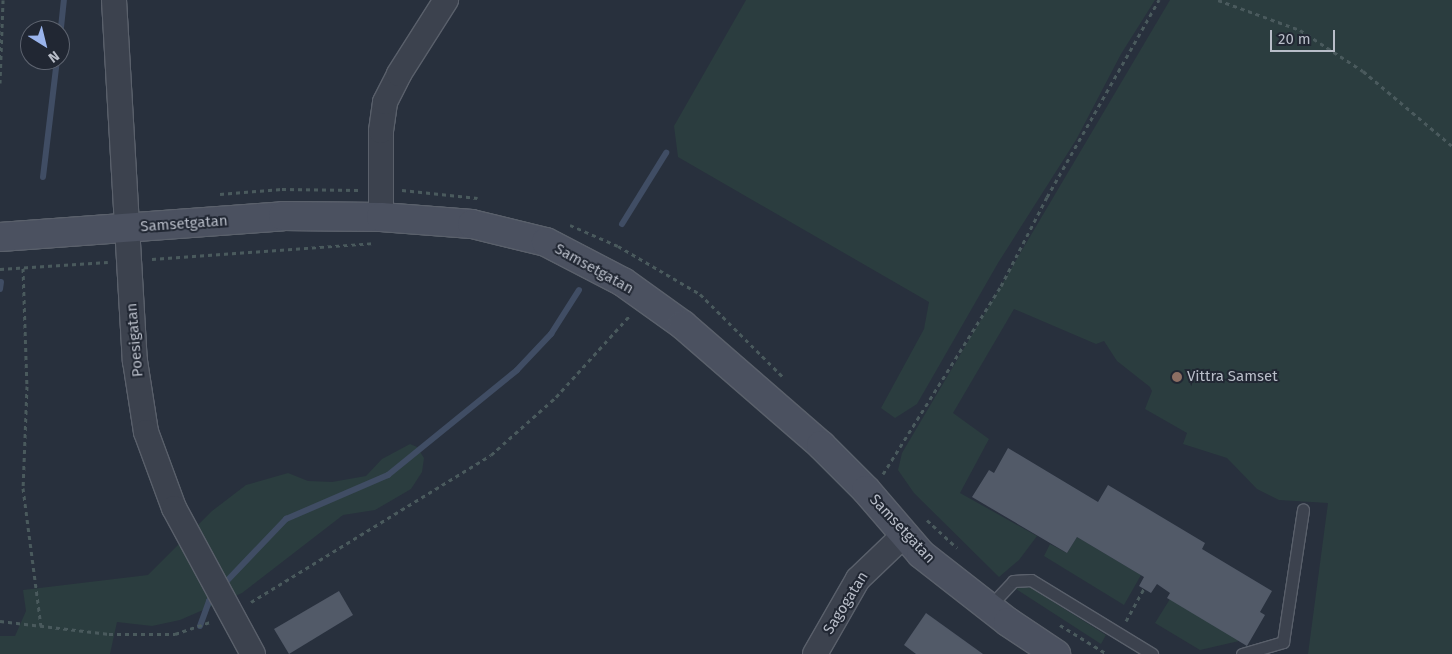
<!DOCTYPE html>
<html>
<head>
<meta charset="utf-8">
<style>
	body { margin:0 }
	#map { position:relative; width:1452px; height:654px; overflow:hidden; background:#28303d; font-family:"Fira Sans",sans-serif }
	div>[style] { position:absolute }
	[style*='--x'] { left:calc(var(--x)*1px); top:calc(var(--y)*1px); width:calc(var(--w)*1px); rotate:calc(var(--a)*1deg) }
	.green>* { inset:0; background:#2b3d3f }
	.stream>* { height:6px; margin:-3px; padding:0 3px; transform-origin:3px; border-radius:3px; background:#404d64 }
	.building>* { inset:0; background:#525a68 }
	.path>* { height:3px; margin-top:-1.5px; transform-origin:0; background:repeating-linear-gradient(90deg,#4a5a5d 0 4px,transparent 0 8px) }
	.roads { filter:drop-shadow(1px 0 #5a606b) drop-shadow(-1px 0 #5a606b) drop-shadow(0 1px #5a606b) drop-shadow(0 -1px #5a606b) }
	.lane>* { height:11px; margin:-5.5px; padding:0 5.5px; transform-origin:5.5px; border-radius:5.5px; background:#3c424e }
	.street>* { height:24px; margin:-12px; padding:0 12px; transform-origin:12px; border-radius:12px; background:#3c424e }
	.secondary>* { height:28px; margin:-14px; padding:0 14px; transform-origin:14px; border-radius:14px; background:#4b5160 }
	.dots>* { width:14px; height:14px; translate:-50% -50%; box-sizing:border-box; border:2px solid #212733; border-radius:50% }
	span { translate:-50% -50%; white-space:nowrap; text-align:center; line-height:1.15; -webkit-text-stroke:4px #212733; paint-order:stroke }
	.street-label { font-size:15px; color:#b8bdc8 }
	.poi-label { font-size:15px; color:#b8bdc8 }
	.left { translate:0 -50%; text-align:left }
	.north { position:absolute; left:20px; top:20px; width:50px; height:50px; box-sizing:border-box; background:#212733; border:1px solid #5d636f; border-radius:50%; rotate:144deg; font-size:14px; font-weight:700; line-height:20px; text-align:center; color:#b8bdc8 }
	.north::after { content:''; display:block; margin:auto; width:18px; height:22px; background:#9ab4ec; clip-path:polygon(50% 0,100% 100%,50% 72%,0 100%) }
	.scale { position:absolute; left:1270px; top:30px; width:65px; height:22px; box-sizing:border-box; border:2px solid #b8bdc8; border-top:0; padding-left:6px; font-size:15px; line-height:18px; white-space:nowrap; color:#b8bdc8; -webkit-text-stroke:4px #212733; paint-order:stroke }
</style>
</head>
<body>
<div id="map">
	<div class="green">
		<i style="clip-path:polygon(746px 0,1155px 0,1121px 54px,1076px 140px,998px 263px,917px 404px,895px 418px,881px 408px,924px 329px,929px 302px,678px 157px,674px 126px)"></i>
		<i style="clip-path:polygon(1170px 0,1452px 0,1452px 654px,1308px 654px,1328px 503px,1279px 500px,1257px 489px,1227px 458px,1183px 444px,1187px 433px,1145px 409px,1152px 391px,1150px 387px,1117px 361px,1104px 341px,1096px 344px,1014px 309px,953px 413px,989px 439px,960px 493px,1037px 536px,1019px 560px,999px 577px,914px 493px,898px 470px,902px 453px)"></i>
		<i style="clip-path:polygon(410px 444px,417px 447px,424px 458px,422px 472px,411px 489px,375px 510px,343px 515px,242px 593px,180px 620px,152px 626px,117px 622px,110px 654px,0 654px,0 636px,15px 636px,26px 611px,23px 590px,148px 575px,212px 511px,246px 485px,288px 473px,308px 481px,332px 482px,366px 476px,382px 459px)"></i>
		<i style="clip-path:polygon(1077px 537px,1141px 575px,1124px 605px,1044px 556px,1050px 544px,1067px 553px)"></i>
		<i style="clip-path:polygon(1020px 586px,1028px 586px,1106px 635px,1101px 644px,1016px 589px)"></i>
		<i style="clip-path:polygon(1170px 599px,1239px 641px,1200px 650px,1155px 623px)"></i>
	</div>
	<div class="stream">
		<i style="--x:60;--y:37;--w:37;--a:-84"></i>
		<i style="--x:43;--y:177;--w:118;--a:-83.2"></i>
		<i style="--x:622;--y:224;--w:84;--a:-58.2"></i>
		<i style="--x:0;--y:289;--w:7;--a:-82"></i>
		<i style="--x:222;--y:586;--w:93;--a:-46.3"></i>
		<i style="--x:286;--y:519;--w:111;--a:-23.3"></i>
		<i style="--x:388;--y:475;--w:166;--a:-39.1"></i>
		<i style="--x:517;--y:370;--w:50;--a:-46.6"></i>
		<i style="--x:551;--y:334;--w:52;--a:-57.5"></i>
		<i style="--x:200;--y:626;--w:27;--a:-70"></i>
		<i style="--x:209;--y:601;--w:11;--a:-49"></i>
	</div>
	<div class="building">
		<i style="clip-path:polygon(1008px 448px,1098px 502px,1108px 485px,1205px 543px,1202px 549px,1272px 591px,1260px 612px,1265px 615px,1247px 646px,1167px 598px,1170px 593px,1157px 584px,1151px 593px,1139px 586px,1144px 577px,1077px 537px,1067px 553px,972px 497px,989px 470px,994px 473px)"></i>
		<i style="clip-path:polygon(339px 591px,353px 615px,289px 654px,274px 629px)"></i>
		<i style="clip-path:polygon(926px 613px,983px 654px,916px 654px,904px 645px)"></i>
	</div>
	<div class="path">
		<i style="--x:1218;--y:0;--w:87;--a:20.1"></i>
		<i style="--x:1300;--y:30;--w:75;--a:33.1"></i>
		<i style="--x:1363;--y:71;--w:116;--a:40.1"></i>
		<i style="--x:0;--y:83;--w:83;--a:-87.9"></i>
		<i style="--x:402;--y:190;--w:76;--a:6"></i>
		<i style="--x:220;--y:194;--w:62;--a:-4.6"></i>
		<i style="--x:282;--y:189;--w:76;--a:0.8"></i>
		<i style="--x:570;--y:225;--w:52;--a:23.6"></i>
		<i style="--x:618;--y:246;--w:95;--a:30.3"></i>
		<i style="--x:700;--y:294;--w:119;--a:45"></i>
		<i style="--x:152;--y:259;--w:222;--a:-4.1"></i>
		<i style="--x:23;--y:268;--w:118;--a:88.1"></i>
		<i style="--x:27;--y:386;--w:102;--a:92.2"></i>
		<i style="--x:23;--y:488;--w:139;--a:82.6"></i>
		<i style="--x:0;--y:269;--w:108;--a:-3.7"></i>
		<i style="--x:883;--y:474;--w:222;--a:-57.9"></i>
		<i style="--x:1001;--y:286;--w:100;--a:-62.7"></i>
		<i style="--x:1047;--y:197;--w:227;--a:-60.4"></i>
		<i style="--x:927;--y:520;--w:41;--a:43"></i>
		<i style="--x:251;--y:602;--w:281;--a:-31.5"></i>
		<i style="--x:491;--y:455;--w:87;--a:-41.7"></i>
		<i style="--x:556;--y:397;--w:110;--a:-47.9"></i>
		<i style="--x:0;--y:621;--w:110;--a:6.8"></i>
		<i style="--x:109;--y:634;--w:66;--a:0"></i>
		<i style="--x:175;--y:634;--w:39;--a:-19"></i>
		<i style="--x:1126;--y:621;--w:37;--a:-61"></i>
		<i style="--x:1060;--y:625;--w:55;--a:31.7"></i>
	</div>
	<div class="roads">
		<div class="lane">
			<i style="--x:989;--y:607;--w:35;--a:-47"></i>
			<i style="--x:1013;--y:581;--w:18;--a:-3"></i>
			<i style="--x:1031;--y:580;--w:142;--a:31.4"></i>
			<i style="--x:1242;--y:654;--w:43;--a:-16.3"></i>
			<i style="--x:1283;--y:642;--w:134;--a:-81.4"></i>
		</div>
		<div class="street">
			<i style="--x:114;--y:0;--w:362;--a:86.7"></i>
			<i style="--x:135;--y:361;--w:72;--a:81.2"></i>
			<i style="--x:146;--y:432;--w:81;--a:69.8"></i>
			<i style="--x:174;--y:508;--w:166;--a:61.6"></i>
			<i style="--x:381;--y:217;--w:86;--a:-90"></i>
			<i style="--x:381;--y:131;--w:29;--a:-82"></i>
			<i style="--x:385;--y:102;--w:31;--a:-63"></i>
			<i style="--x:399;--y:74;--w:88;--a:-57.6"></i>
			<i style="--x:815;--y:654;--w:86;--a:-60.2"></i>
			<i style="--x:858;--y:579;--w:64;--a:-43.7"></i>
		</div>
		<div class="secondary">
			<i style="--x:0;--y:237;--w:284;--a:-4.2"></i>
			<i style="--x:283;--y:216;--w:98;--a:0.6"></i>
			<i style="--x:381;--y:217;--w:91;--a:4.4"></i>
			<i style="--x:472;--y:224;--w:76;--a:13.7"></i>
			<i style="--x:546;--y:242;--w:87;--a:27.5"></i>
			<i style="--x:623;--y:282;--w:74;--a:35.6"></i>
			<i style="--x:683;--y:325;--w:183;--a:41"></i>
			<i style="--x:821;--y:445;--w:64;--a:45"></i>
			<i style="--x:866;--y:490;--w:84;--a:49.3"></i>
			<i style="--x:921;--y:554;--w:110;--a:38"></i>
			<i style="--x:1008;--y:622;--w:58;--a:33.7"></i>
		</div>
	</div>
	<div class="dots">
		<i style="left:1177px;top:377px;background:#8d6e63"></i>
	</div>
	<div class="street-label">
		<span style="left:184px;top:224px;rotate:-4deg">Samsetgatan</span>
		<span style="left:594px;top:269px;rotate:29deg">Samsetgatan</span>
		<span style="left:135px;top:340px;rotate:-95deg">Poesigatan</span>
		<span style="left:902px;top:529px;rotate:47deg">Samsetgatan</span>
		<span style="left:846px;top:603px;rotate:-58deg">Sagogatan</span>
	</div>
	<div class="poi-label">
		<span class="left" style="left:1187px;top:377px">Vittra Samset</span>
	</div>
	<div class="north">N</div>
	<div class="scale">20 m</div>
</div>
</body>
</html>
